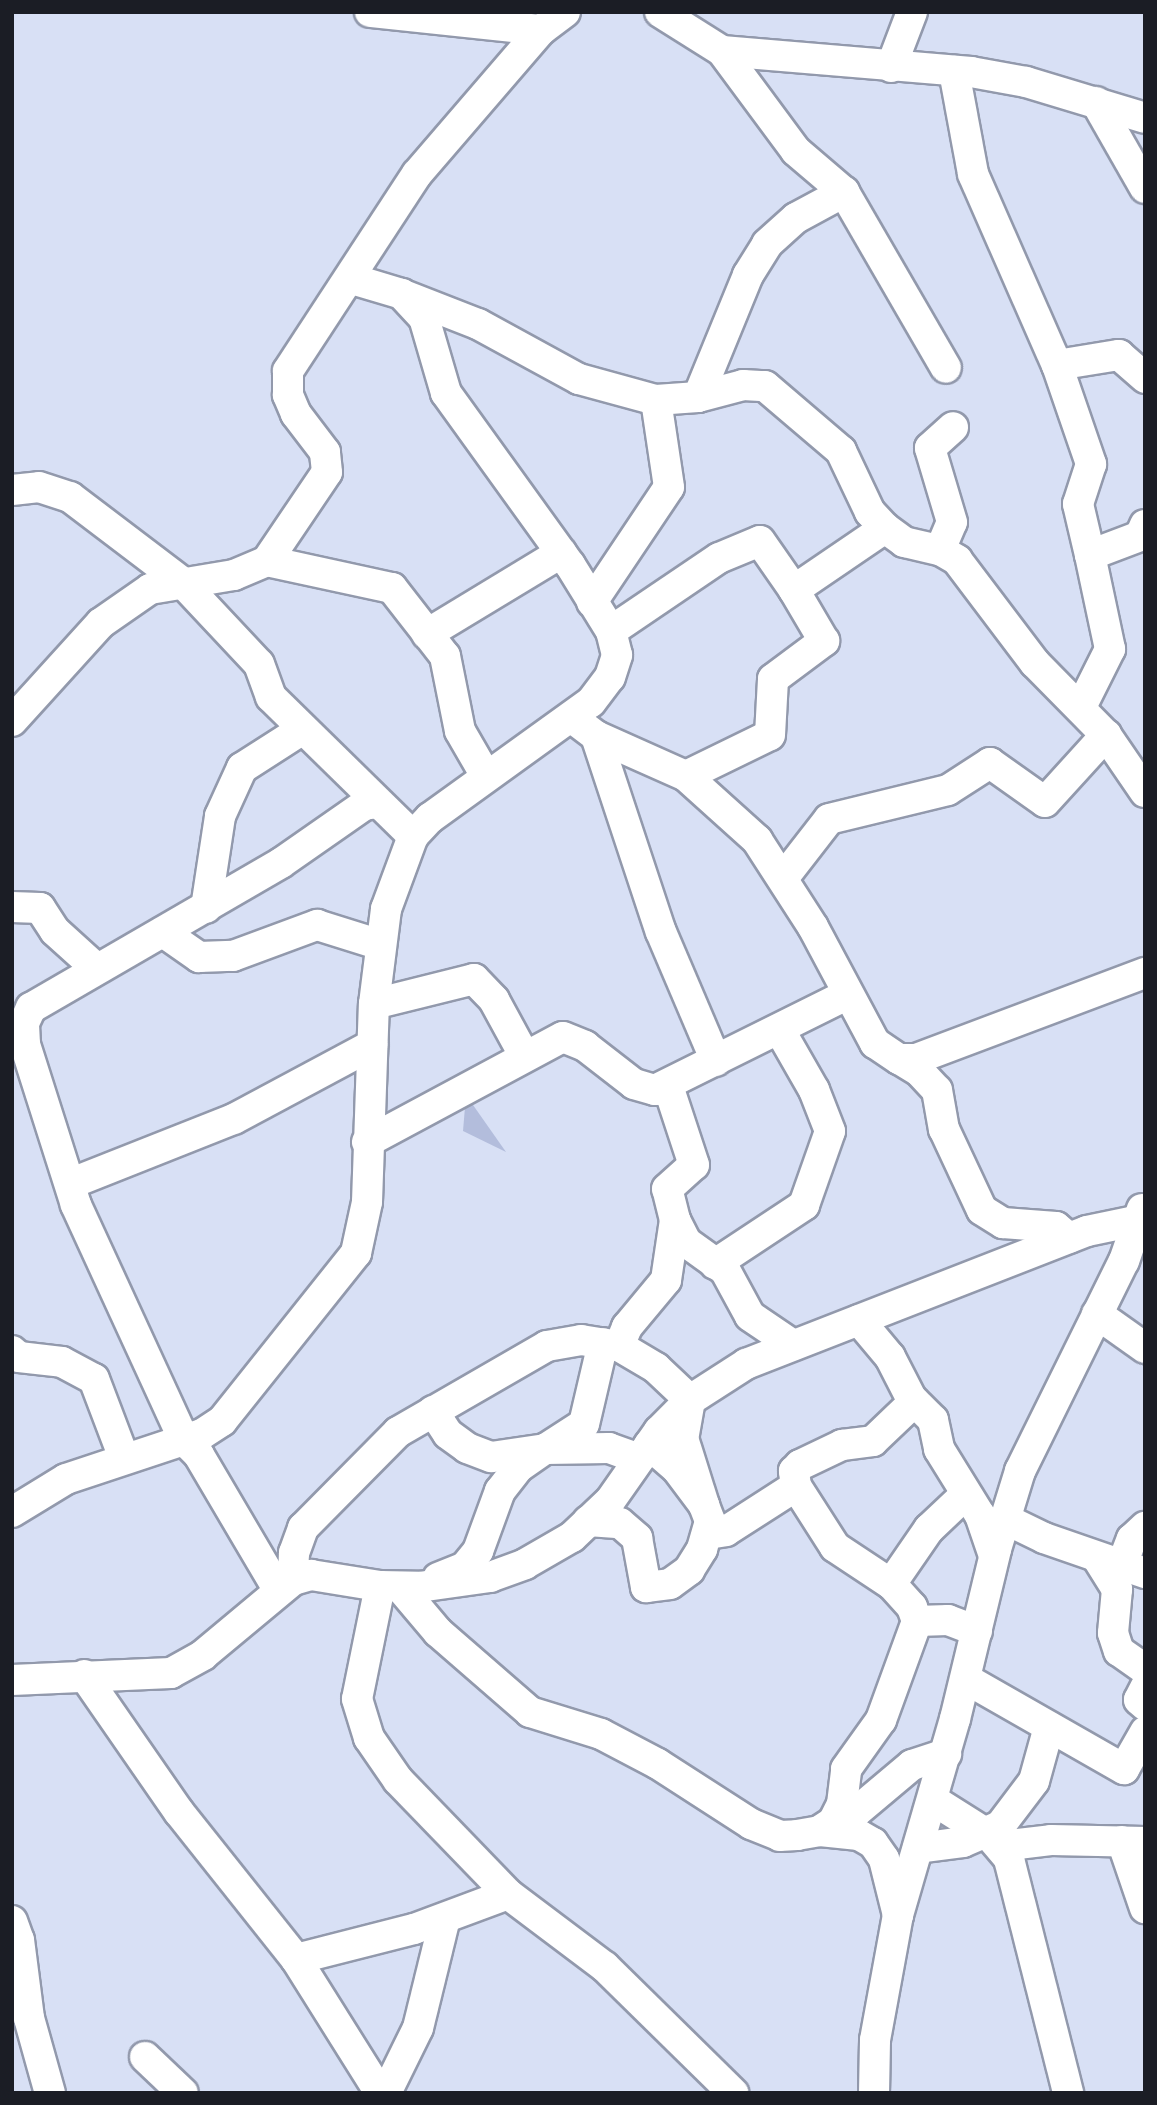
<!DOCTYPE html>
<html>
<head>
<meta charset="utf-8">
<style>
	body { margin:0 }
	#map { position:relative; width:1157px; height:2105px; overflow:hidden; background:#d8e0f5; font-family:"Playfair Display",serif }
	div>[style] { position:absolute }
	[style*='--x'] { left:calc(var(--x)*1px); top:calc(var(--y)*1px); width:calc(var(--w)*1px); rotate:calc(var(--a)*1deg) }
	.green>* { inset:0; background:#b3bddc }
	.roads { filter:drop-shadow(2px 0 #9299ac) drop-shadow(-2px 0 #9299ac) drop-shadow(0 2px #9299ac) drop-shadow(0 -2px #9299ac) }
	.street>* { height:30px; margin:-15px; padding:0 15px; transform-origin:15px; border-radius:15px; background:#fff }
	span { translate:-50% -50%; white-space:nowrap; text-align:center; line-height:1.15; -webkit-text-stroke:7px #fff; paint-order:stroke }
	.frame { position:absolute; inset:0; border:14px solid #1b1d25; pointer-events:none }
</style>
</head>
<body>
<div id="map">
	<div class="green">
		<i style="clip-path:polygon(466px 1095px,506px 1152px,463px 1131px)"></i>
	</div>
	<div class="roads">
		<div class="street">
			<i style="--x:370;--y:12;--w:172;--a:6"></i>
			<i style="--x:660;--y:12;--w:73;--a:32.2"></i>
			<i style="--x:722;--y:51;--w:250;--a:4.8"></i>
			<i style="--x:971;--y:72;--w:56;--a:10.3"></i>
			<i style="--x:1026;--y:82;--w:124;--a:16.8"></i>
			<i style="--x:722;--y:51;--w:124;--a:53.5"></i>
			<i style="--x:796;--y:151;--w:63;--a:40.5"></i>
			<i style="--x:844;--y:192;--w:203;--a:59.9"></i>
			<i style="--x:891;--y:67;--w:59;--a:-69.1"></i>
			<i style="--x:954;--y:71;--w:105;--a:79.5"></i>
			<i style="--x:973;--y:174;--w:209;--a:66.3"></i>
			<i style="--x:1057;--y:365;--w:105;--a:71"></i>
			<i style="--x:1091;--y:464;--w:42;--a:108"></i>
			<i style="--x:1078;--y:504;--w:52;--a:76.8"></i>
			<i style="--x:1096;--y:102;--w:99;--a:60.3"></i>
			<i style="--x:406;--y:296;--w:77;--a:21.3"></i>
			<i style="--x:478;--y:324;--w:115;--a:28.6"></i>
			<i style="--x:579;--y:379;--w:80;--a:15.3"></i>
			<i style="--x:656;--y:400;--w:42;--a:-4.1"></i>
			<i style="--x:698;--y:397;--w:47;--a:-14.9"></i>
			<i style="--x:743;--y:385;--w:22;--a:3"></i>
			<i style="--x:765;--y:386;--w:100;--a:40.5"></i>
			<i style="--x:841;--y:451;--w:68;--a:64.6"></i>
			<i style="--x:870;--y:512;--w:22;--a:47"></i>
			<i style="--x:885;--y:528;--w:24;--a:36"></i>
			<i style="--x:904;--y:542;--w:37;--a:13"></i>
			<i style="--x:940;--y:550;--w:20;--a:30"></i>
			<i style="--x:957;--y:560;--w:129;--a:52.9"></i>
			<i style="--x:1035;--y:663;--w:101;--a:45.4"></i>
			<i style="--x:1106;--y:735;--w:69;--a:55.6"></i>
			<i style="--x:1057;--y:365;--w:63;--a:-9.2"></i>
			<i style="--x:1119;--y:355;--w:35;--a:41"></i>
			<i style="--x:698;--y:397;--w:132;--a:-67.7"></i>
			<i style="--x:748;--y:275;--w:36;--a:-58"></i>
			<i style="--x:767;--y:244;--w:39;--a:-42"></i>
			<i style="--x:796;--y:218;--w:55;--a:-28.4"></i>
			<i style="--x:12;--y:490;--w:27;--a:-6"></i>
			<i style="--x:39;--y:487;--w:33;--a:18"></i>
			<i style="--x:70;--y:497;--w:141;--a:37.2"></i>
			<i style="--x:182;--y:582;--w:112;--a:46.8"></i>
			<i style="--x:259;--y:664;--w:35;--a:70"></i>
			<i style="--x:271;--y:697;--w:199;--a:44.4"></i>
			<i style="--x:940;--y:550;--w:30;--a:-67"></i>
			<i style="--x:952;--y:522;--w:77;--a:-106.6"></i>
			<i style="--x:930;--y:448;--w:31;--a:-42"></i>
			<i style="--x:267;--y:561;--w:128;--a:12.2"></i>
			<i style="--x:392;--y:588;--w:86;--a:52.1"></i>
			<i style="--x:445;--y:656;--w:76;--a:78.7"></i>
			<i style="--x:460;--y:731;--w:52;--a:60"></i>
			<i style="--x:592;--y:602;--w:138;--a:-56.2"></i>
			<i style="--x:669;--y:487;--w:88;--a:-98.5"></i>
			<i style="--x:611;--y:631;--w:130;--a:-34.1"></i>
			<i style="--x:719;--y:558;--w:44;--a:-22.5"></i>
			<i style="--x:760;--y:541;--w:60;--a:55.2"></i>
			<i style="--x:794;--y:590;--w:110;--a:-34.3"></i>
			<i style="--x:427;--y:634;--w:157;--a:-31.2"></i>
			<i style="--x:1081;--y:707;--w:65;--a:-63.4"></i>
			<i style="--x:1110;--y:649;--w:96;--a:-102"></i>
			<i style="--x:1090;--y:555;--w:53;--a:-20.8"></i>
			<i style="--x:1140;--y:536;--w:12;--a:-66"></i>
			<i style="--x:571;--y:717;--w:31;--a:37"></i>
			<i style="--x:596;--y:736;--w:98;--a:24"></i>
			<i style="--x:686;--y:776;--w:96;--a:42"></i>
			<i style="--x:757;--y:840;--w:103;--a:57.2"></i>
			<i style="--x:813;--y:927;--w:132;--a:61.9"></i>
			<i style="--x:875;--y:1043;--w:29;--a:34"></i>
			<i style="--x:899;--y:1059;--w:17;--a:0"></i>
			<i style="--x:916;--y:1059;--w:245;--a:-20.6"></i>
			<i style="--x:12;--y:721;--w:132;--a:-47.8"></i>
			<i style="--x:101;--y:623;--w:60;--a:-34.8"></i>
			<i style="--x:150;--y:589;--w:85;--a:-9.5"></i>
			<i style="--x:234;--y:575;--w:36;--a:-23"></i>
			<i style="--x:267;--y:561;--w:107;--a:-56"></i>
			<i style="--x:327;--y:472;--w:20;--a:-96"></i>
			<i style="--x:325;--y:452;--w:48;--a:-127.3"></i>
			<i style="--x:296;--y:414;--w:21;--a:-113"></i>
			<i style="--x:288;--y:395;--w:24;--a:-90"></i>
			<i style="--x:288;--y:371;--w:235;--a:-56.8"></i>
			<i style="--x:417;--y:174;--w:190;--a:-49.3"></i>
			<i style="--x:541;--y:30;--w:30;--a:-37"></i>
			<i style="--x:596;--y:736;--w:206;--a:71.7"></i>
			<i style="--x:661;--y:932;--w:140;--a:66.9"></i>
			<i style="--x:686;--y:776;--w:93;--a:-26"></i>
			<i style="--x:770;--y:735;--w:56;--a:-86.9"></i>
			<i style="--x:773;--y:679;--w:64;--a:-36.7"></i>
			<i style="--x:824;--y:641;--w:59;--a:-120.5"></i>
			<i style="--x:784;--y:877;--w:73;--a:-52.2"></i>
			<i style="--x:829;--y:819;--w:122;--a:-13.7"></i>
			<i style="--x:948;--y:790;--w:50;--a:-32.7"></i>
			<i style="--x:990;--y:763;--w:67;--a:35.3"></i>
			<i style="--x:1045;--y:802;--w:91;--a:-47.7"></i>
			<i style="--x:12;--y:907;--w:28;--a:2"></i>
			<i style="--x:40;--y:908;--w:27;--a:57"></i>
			<i style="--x:55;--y:931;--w:55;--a:42.1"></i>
			<i style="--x:206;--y:908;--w:93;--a:-81.3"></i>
			<i style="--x:220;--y:816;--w:53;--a:-65.4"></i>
			<i style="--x:242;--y:768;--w:72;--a:-32.6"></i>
			<i style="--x:163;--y:932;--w:44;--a:34.8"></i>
			<i style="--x:199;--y:957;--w:34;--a:-2"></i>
			<i style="--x:233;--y:956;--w:90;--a:-20.3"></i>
			<i style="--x:317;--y:925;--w:67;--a:17.4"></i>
			<i style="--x:374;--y:1004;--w:103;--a:-14"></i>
			<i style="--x:474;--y:979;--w:29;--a:46"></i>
			<i style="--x:494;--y:1000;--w:63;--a:61.4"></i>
			<i style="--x:899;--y:1059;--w:23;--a:31"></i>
			<i style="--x:919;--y:1071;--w:26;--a:47"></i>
			<i style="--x:937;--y:1090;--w:40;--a:80"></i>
			<i style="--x:944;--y:1129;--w:89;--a:64.9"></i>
			<i style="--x:982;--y:1210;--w:25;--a:32"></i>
			<i style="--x:1003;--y:1223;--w:53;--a:4.3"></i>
			<i style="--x:1056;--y:1227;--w:17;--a:40"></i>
			<i style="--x:367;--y:1142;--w:222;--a:-28.2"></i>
			<i style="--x:563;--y:1037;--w:24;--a:22"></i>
			<i style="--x:585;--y:1046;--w:62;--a:37.8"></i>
			<i style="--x:634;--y:1084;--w:22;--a:16"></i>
			<i style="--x:655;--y:1090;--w:213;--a:-26.4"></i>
			<i style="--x:72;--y:1183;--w:174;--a:-21.6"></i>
			<i style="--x:234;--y:1119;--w:157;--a:-28.2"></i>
			<i style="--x:675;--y:1220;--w:25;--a:63"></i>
			<i style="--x:686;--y:1242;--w:48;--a:35.7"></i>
			<i style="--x:725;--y:1270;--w:52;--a:61.5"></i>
			<i style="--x:750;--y:1316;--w:52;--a:34"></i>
			<i style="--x:715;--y:1264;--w:107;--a:-33.5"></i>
			<i style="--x:804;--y:1205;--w:78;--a:-70.6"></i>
			<i style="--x:830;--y:1131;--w:44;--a:-111.3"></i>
			<i style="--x:814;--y:1090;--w:70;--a:-119.8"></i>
			<i style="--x:1097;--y:1314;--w:59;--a:35.3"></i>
			<i style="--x:859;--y:1320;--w:48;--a:50"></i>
			<i style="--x:890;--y:1357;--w:46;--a:62.9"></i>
			<i style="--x:911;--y:1398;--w:31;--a:45"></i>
			<i style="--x:933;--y:1420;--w:30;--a:78"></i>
			<i style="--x:939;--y:1449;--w:78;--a:58.2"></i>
			<i style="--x:980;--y:1515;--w:43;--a:71.1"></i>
			<i style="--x:619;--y:1346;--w:21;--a:-67"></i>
			<i style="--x:627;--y:1327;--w:61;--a:-50.3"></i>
			<i style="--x:666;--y:1280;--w:61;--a:-81.5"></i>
			<i style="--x:675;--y:1220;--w:32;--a:-104"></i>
			<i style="--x:667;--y:1189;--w:36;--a:-42"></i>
			<i style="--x:694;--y:1165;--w:83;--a:-108.2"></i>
			<i style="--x:12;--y:1351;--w:9;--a:41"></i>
			<i style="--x:19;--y:1357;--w:43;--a:6.6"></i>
			<i style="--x:62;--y:1362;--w:36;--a:28"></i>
			<i style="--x:94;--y:1379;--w:85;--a:69.2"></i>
			<i style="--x:433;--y:1411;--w:27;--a:57"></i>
			<i style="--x:448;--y:1434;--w:24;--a:36"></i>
			<i style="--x:467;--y:1448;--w:26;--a:21"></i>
			<i style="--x:491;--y:1457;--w:55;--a:-8.4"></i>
			<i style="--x:545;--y:1449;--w:46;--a:-32.7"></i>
			<i style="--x:584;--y:1424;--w:83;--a:-76.8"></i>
			<i style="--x:796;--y:1486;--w:15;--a:-98"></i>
			<i style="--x:794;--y:1471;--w:8;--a:-45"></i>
			<i style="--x:800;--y:1465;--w:47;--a:-25.5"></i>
			<i style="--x:842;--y:1445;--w:31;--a:-7"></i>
			<i style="--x:873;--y:1441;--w:57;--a:-43.6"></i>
			<i style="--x:12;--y:1512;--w:63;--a:-31.4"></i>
			<i style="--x:66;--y:1479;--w:143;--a:-18.3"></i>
			<i style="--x:202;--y:1434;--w:24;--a:-33"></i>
			<i style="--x:222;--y:1421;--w:215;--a:-51.4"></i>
			<i style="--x:356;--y:1253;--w:52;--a:-77.8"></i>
			<i style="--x:367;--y:1202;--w:198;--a:-88"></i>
			<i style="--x:374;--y:1004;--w:96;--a:-82.8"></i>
			<i style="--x:386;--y:909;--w:78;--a:-69.7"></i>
			<i style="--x:413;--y:836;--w:25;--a:-47"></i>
			<i style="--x:430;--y:818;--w:198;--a:-35.8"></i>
			<i style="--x:591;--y:702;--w:31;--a:-53"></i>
			<i style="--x:610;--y:677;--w:23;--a:-72"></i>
			<i style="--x:617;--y:655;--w:25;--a:-104"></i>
			<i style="--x:611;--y:631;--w:78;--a:-121.8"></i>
			<i style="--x:570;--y:565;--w:212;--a:-125.8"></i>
			<i style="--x:446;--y:393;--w:78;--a:-106.3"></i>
			<i style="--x:424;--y:318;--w:33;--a:-133"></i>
			<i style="--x:402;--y:294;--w:52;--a:-163.3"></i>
			<i style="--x:1005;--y:1519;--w:43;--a:26"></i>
			<i style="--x:1044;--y:1538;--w:107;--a:19.1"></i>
			<i style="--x:588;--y:1521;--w:32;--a:4"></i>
			<i style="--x:620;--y:1523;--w:23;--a:41"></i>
			<i style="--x:637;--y:1538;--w:50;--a:79.6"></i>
			<i style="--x:646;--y:1587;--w:24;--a:-7"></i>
			<i style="--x:670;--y:1584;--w:24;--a:-36"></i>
			<i style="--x:689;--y:1570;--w:25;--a:-58"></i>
			<i style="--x:702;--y:1549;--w:29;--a:-74"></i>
			<i style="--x:710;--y:1521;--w:17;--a:-111"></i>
			<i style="--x:704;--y:1505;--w:45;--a:-126.9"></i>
			<i style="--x:677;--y:1469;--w:37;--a:-139"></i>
			<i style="--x:708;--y:1534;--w:18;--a:-9"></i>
			<i style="--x:726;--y:1531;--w:83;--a:-32.7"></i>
			<i style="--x:796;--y:1486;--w:72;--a:57.4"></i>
			<i style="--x:835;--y:1547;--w:67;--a:33.5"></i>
			<i style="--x:1098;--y:1559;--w:36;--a:58"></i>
			<i style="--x:1117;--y:1589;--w:44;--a:95.2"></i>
			<i style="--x:1113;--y:1633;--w:19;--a:72"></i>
			<i style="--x:1119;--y:1651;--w:32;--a:35"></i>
			<i style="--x:1121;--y:1567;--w:30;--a:-69"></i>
			<i style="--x:1132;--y:1539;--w:18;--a:-43"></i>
			<i style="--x:438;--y:1578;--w:29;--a:-22"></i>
			<i style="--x:465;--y:1567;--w:21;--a:-51"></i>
			<i style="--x:478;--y:1551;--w:64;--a:-69.9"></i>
			<i style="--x:500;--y:1491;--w:31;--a:-52"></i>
			<i style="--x:519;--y:1467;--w:32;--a:-35"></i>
			<i style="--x:545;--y:1449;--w:64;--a:-0.9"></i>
			<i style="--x:609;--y:1448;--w:32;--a:20"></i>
			<i style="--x:293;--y:1580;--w:27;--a:-88"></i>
			<i style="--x:294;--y:1553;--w:27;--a:-70"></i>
			<i style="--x:303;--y:1528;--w:135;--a:-45.3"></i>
			<i style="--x:398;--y:1432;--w:172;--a:-30"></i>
			<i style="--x:547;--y:1346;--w:35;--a:-10"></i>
			<i style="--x:581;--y:1340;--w:38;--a:9"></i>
			<i style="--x:619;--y:1346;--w:43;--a:30.7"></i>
			<i style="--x:656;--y:1368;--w:47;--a:43.3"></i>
			<i style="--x:690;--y:1400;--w:39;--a:100"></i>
			<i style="--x:683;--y:1438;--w:70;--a:72.6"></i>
			<i style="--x:380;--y:1586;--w:115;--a:101.5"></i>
			<i style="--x:357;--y:1699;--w:41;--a:72.9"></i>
			<i style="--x:369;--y:1738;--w:51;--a:55.4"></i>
			<i style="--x:398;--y:1780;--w:158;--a:46"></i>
			<i style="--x:400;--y:1587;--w:59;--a:49.8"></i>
			<i style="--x:438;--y:1632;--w:122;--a:41"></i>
			<i style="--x:530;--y:1712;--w:74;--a:17.2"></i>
			<i style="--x:601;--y:1734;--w:64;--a:27.8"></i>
			<i style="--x:658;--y:1764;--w:111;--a:32.8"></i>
			<i style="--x:751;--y:1824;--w:31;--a:22"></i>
			<i style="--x:780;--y:1836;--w:17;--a:-3"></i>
			<i style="--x:797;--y:1835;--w:22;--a:-10"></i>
			<i style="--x:819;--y:1831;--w:17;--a:-33"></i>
			<i style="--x:833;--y:1822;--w:20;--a:-63"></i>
			<i style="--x:842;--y:1804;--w:35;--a:-83"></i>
			<i style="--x:846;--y:1769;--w:60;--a:-54.5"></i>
			<i style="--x:881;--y:1720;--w:105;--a:-70"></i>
			<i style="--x:917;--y:1621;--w:15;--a:-110"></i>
			<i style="--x:912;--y:1607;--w:31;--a:-132"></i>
			<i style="--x:891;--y:1584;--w:67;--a:-55.4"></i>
			<i style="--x:929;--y:1529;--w:50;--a:-43.4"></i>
			<i style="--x:279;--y:1591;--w:158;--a:-120.5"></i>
			<i style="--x:199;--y:1455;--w:21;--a:-135"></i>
			<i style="--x:184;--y:1440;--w:259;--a:-114.7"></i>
			<i style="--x:76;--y:1205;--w:169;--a:-107.6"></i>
			<i style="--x:25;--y:1044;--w:21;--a:-93"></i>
			<i style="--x:24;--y:1023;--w:17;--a:-65"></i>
			<i style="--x:31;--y:1008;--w:289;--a:-30.1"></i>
			<i style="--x:281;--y:863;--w:101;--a:-34.9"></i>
			<i style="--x:364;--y:805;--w:12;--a:-9"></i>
			<i style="--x:917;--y:1621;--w:31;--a:-2"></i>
			<i style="--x:948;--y:1620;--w:31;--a:21"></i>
			<i style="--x:84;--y:1675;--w:167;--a:55.3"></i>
			<i style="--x:179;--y:1812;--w:188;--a:51.5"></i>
			<i style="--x:296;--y:1959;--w:122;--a:-14.3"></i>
			<i style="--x:414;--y:1929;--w:100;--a:-20.4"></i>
			<i style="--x:508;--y:1894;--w:121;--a:37"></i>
			<i style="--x:605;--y:1967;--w:180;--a:44.5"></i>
			<i style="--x:966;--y:1679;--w:182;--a:29.7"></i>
			<i style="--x:1124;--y:1769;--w:43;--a:-60.4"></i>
			<i style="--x:12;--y:1680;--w:159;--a:-2.5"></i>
			<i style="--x:171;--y:1673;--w:37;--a:-29"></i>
			<i style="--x:203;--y:1655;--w:117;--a:-39.8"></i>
			<i style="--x:293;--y:1580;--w:19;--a:-16"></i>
			<i style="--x:311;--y:1575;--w:70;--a:9.1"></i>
			<i style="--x:380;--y:1586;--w:39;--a:1"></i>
			<i style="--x:419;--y:1587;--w:72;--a:-8"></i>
			<i style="--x:490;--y:1577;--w:37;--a:-20"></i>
			<i style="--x:525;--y:1564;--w:54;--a:-29.9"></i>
			<i style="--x:572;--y:1537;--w:52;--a:-43.5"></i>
			<i style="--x:610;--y:1501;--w:85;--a:-55"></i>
			<i style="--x:659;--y:1431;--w:44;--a:-45"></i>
			<i style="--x:690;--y:1400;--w:67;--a:-32.7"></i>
			<i style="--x:746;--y:1364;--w:366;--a:-21.3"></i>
			<i style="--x:1087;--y:1231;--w:59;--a:-11.7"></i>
			<i style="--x:1145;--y:1688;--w:13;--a:117"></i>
			<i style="--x:1139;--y:1700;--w:8;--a:40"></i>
			<i style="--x:933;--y:1800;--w:67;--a:32.3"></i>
			<i style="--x:990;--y:1836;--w:30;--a:50"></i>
			<i style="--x:1009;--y:1859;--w:241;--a:75.8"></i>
			<i style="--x:830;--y:1828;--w:31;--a:-32"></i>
			<i style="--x:856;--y:1812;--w:73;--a:-40"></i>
			<i style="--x:912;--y:1765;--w:36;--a:-18"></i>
			<i style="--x:820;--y:1831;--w:39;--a:6"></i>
			<i style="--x:859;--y:1835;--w:16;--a:30"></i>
			<i style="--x:873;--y:1843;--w:19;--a:55"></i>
			<i style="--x:884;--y:1859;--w:58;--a:76"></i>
			<i style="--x:1122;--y:1841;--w:71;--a:71.1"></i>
			<i style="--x:1001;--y:1846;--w:50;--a:-6.8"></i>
			<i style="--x:1051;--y:1840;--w:94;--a:1.2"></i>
			<i style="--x:918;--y:1848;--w:45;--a:-7.6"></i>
			<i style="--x:963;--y:1842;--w:40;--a:-23.4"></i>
			<i style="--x:1000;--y:1826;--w:56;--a:-52.9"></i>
			<i style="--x:1034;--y:1781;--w:56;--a:-74.5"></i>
			<i style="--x:12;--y:1921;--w:20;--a:70"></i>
			<i style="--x:19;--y:1940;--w:79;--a:82.7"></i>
			<i style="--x:29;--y:2018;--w:78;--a:74.4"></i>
			<i style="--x:296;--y:1959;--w:158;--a:57.9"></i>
			<i style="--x:145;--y:2057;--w:52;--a:43.5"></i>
			<i style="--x:386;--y:2093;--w:72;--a:-63.8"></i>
			<i style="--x:418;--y:2028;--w:113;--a:-76.2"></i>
			<i style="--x:874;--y:2093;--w:53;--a:-88.9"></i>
			<i style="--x:875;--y:2040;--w:127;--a:-79.6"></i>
			<i style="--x:898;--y:1915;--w:204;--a:-73.8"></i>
			<i style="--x:955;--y:1719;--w:175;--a:-76.4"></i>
			<i style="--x:996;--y:1549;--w:82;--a:-72.9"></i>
			<i style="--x:1020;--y:1471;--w:234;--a:-63.7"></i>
			<i style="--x:1124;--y:1261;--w:55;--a:-70.9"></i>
		</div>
	</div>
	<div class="frame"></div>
</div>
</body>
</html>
